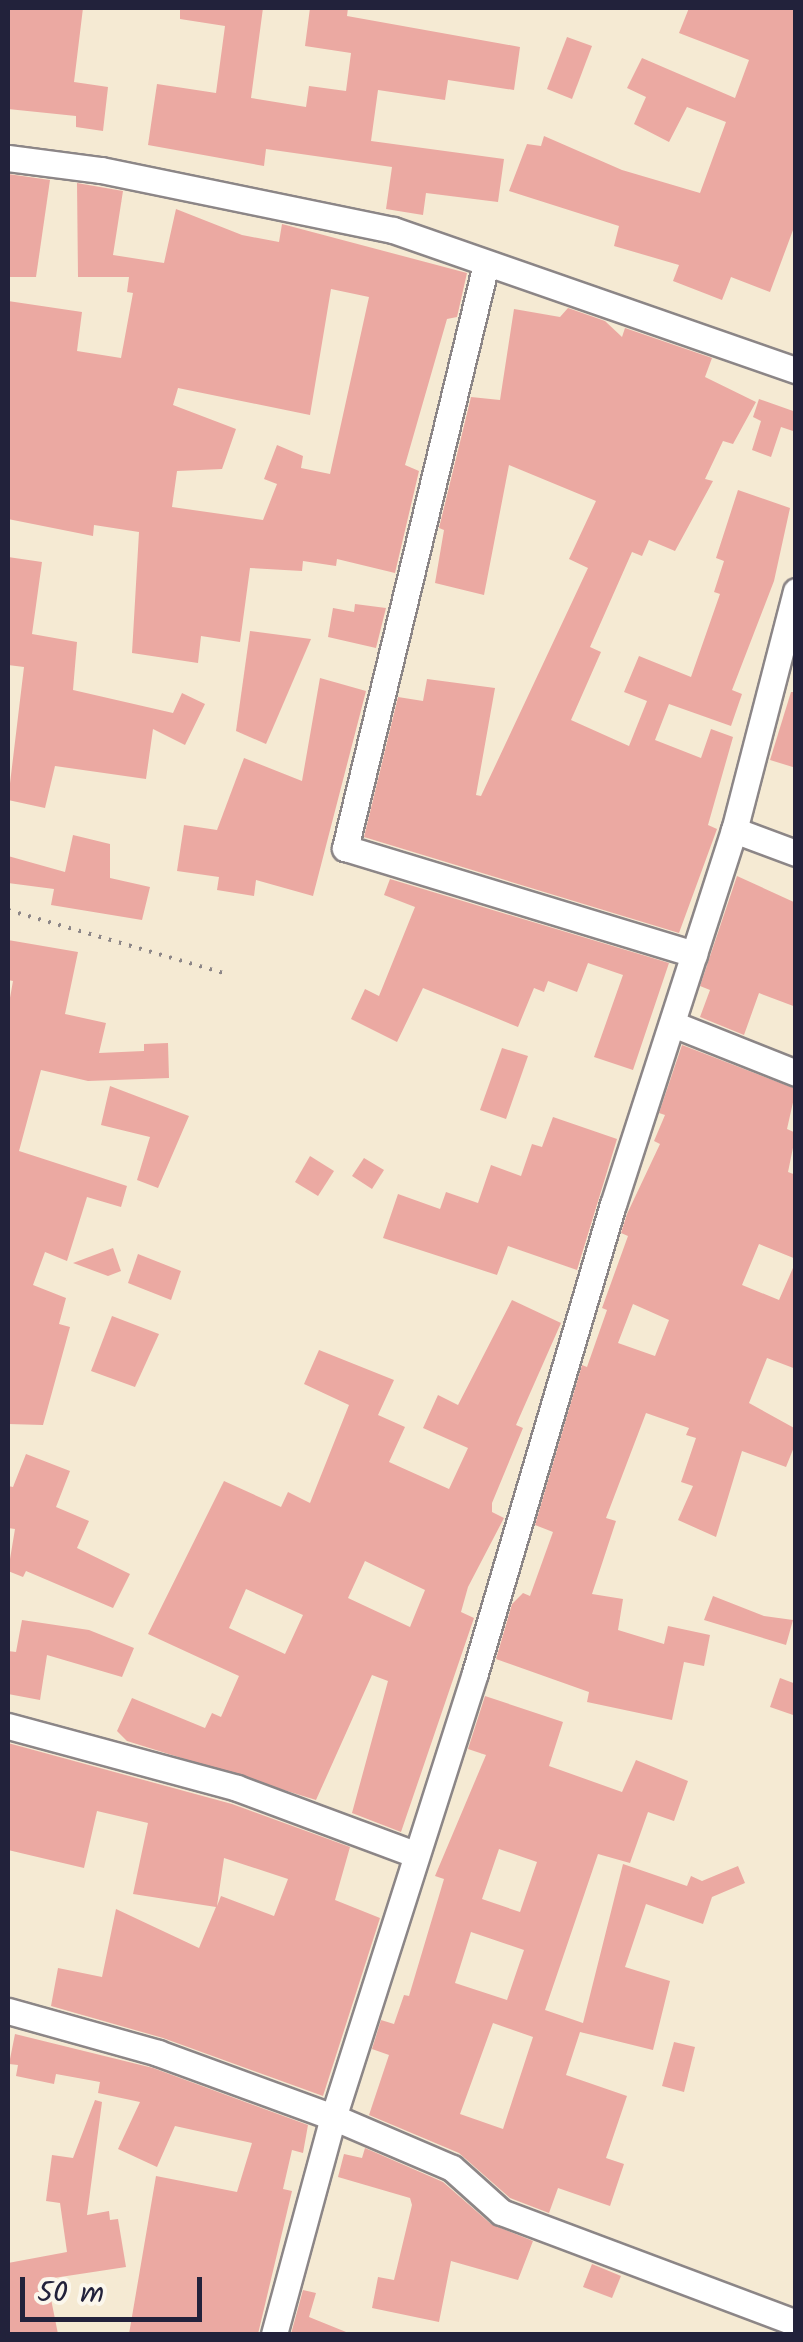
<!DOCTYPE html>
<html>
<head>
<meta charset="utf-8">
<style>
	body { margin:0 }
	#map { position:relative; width:803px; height:2342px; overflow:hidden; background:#f5ead3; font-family:Kalam,sans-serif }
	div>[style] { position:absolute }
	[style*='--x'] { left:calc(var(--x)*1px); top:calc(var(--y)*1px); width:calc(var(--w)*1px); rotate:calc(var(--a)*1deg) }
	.building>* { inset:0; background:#eba9a2 }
	.path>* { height:4px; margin-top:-2px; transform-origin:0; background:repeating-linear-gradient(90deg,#8c8687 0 2.5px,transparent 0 10.5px) }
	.roads { filter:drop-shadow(2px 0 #8c8687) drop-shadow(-2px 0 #8c8687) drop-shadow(0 2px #8c8687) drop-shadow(0 -2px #8c8687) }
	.minor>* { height:25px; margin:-12.5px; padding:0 12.5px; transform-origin:12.5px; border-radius:12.5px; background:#fff }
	span { translate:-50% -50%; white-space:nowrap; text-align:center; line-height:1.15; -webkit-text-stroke:10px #fbf7ec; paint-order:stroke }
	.frame { position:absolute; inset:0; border:10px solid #22223b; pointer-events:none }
	.scale { position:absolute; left:20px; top:2277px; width:182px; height:45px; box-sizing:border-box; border:5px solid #22223b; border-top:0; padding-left:12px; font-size:30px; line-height:35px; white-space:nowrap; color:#22223b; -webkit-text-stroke:8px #fbf7ec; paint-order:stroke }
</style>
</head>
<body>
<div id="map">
	<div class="building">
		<i style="clip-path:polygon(8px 8px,83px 8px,74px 82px,108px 87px,103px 131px,76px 127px,76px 116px,8px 109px)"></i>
		<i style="clip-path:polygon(180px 8px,263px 8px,251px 98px,306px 107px,309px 86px,346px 91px,351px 53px,305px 46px,310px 8px,348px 8px,347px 16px,520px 47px,514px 90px,448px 80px,445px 100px,378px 90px,371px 141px,504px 159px,498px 202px,426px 193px,423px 215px,386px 209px,392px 167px,266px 149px,264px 166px,148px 145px,157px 84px,216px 93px,225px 26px,180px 19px)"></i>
		<i style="clip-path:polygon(689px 8px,796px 8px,796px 222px,770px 292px,731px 277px,722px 300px,673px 281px,679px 265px,614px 246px,619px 226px,509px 191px,527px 144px,541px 146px,544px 136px,622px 170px,700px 193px,726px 122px,687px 107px,669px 142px,634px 124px,646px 97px,627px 88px,642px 58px,735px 98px,749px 60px,679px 33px)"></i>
		<i style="clip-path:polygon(567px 37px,592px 46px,572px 99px,547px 89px)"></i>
		<i style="clip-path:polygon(8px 174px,50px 180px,36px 277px,8px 277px)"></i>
		<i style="clip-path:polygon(evenodd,77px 183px,123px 191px,113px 255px,164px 263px,176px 209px,242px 235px,279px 242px,282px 224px,467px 273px,457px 317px,447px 319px,405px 465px,419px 471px,395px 573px,337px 559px,336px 566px,303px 561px,302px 571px,250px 568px,240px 642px,201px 636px,198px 663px,132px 653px,139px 532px,94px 525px,93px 536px,8px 519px,8px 301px,82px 312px,77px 351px,121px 358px,124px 342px,133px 293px,127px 292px,129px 277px,78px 277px,77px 183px,331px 289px,369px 297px,330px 474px,301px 468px,303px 456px,277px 445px,264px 479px,277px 484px,263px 520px,172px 507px,177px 471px,222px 469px,236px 429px,173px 405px,178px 388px,310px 415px,331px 289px)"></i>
		<i style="clip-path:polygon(568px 308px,605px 321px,622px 337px,625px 328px,712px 358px,705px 377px,756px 402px,733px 444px,723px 441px,705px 479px,713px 481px,675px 551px,649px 540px,642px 556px,632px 552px,590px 647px,601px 652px,571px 720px,629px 746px,647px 701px,624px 692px,639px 656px,691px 677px,720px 594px,714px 592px,724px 561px,716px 558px,738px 490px,790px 508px,774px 581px,732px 690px,742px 694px,731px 726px,669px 704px,655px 740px,701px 758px,711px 729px,733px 737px,708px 825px,717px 829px,679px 933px,364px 837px,398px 697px,423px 701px,427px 679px,495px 688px,476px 795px,481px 796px,588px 568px,569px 559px,596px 501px,509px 465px,484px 595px,435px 583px,444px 530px,439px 528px,471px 397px,500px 400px,514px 309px,560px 317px)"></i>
		<i style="clip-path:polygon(759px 399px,796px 412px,796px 432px,781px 427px,771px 457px,752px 450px,761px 421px,753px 417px)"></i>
		<i style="clip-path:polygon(8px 557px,42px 562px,32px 634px,77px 642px,73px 690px,173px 713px,182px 693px,205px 704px,185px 745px,153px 729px,146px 779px,55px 766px,45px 808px,8px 800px,24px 667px,8px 665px)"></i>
		<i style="clip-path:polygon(355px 604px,386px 608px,376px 648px,328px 637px,333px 608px,354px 612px)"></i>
		<i style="clip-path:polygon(250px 631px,311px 639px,266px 744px,236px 731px)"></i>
		<i style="clip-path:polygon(320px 678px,366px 691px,313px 896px,256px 880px,254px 896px,217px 890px,219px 877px,177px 871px,184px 825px,217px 830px,244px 758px,302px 781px)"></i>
		<i style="clip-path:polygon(791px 692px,796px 692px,796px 768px,770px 760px)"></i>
		<i style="clip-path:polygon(73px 835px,110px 844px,110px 878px,150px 887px,142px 920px,51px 905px,54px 889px,8px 883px,8px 856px,65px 872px)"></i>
		<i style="clip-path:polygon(737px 876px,796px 903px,796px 1007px,759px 993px,744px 1035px,700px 1017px,710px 990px,700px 986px)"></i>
		<i style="clip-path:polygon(390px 879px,669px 963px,633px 1070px,594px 1057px,623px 975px,588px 963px,577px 992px,548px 981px,544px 992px,534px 988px,518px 1027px,423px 988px,397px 1042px,351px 1019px,365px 989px,379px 996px,415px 907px,384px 895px)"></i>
		<i style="clip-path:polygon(8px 940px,78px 952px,65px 1014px,106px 1023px,99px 1053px,144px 1051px,144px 1044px,168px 1043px,169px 1078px,88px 1081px,41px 1070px,19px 1151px,127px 1186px,121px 1207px,87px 1197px,67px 1261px,45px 1252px,33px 1285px,66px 1298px,59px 1324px,70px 1327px,43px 1425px,8px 1424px,8px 1009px,13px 981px,8px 980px)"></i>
		<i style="clip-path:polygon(evenodd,682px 1045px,796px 1089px,787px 1129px,796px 1133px,788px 1172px,796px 1175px,796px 1259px,759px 1244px,742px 1285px,779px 1300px,796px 1261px,796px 1369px,767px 1358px,749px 1403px,796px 1429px,796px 1442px,786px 1467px,742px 1451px,716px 1537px,678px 1520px,693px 1486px,681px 1482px,696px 1438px,686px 1435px,689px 1428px,646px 1413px,606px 1518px,616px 1521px,592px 1594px,623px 1599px,618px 1630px,664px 1644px,668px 1626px,710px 1635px,704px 1666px,684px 1662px,672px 1720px,587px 1702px,589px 1692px,496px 1659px,512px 1604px,523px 1593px,530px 1596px,553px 1532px,535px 1525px,582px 1365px,587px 1367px,607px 1310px,602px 1308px,628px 1236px,621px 1233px,627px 1214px,660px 1144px,654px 1141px,665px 1115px,659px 1113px,682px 1045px,633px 1304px,669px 1320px,655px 1356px,618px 1343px,633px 1304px)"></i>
		<i style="clip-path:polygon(502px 1048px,528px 1056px,506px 1119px,480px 1110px)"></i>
		<i style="clip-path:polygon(110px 1086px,189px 1116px,158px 1188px,137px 1180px,150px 1137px,101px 1125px)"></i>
		<i style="clip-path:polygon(553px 1117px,617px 1139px,577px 1270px,508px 1246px,497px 1275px,383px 1238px,398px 1194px,440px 1209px,446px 1192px,478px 1203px,491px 1165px,521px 1176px,532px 1144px,542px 1147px)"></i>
		<i style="clip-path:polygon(310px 1156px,334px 1171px,318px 1196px,295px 1182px)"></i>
		<i style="clip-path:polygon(364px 1158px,384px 1170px,372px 1189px,352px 1176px)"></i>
		<i style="clip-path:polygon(113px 1248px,121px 1271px,108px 1276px,73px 1263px)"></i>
		<i style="clip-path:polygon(138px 1254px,181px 1271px,171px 1300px,128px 1283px)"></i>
		<i style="clip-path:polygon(evenodd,512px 1300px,561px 1323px,516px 1425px,523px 1428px,492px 1503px,492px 1512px,504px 1518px,468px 1587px,461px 1612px,474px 1618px,401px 1832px,352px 1813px,388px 1681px,372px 1675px,316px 1800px,127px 1741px,117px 1731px,132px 1698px,205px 1728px,212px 1713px,221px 1717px,239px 1676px,148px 1634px,224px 1481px,281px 1507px,288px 1492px,310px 1503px,349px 1405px,304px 1384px,319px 1350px,394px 1380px,378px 1415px,405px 1427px,389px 1462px,449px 1489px,468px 1448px,423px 1428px,438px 1395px,458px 1405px,512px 1300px,365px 1561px,425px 1590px,410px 1627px,348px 1598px,365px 1561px,512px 1300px,246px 1589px,303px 1615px,285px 1654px,229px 1628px,246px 1589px)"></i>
		<i style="clip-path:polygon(112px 1316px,159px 1334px,135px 1387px,91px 1371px)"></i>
		<i style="clip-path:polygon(26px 1454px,70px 1471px,56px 1507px,89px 1521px,77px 1548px,130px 1574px,113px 1608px,26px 1571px,23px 1577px,8px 1571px,15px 1529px,8px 1528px,8px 1486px,13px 1487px)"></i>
		<i style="clip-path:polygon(713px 1596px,764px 1616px,793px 1620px,786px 1645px,704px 1620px)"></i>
		<i style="clip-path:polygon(22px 1620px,89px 1630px,134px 1648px,122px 1677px,47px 1655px,40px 1700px,8px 1694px,8px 1651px,16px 1652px)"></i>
		<i style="clip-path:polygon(780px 1678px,796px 1684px,796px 1716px,770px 1707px)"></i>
		<i style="clip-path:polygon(evenodd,485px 1696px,563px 1722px,549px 1766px,622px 1792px,636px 1760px,688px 1781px,674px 1821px,648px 1812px,630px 1863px,598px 1854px,545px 2010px,583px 2023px,623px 1864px,687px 1886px,691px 1876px,702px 1881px,738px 1866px,745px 1883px,712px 1897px,703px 1924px,646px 1904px,625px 1967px,670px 1981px,653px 2050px,580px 2032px,566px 2075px,627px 2096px,606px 2158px,624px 2164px,610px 2206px,558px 2188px,549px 2213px,510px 2198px,459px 2153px,369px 2115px,389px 2055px,372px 2049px,381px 2020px,394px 2024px,404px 1995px,409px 1996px,444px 1879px,435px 1876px,486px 1755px,468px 1749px,485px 1696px,499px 1849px,537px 1862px,520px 1912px,482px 1899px,499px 1849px,485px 1696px,471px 1932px,524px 1950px,507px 2000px,455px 1983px,471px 1932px,485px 1696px,493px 2023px,533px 2037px,503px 2129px,460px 2114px,493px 2023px)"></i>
		<i style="clip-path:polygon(evenodd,8px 1743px,232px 1804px,350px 1847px,335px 1900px,380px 1918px,323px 2096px,163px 2038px,51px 2006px,58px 1968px,102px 1977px,116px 1909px,199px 1948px,216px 1907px,133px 1894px,148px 1823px,97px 1811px,84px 1868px,8px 1850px,8px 1743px,224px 1858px,288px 1879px,274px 1916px,221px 1896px,217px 1906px,224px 1858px)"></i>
		<i style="clip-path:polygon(15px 2034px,153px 2068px,308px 2125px,303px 2153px,292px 2150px,283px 2189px,292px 2191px,258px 2334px,129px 2334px,156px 2176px,237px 2192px,252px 2143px,175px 2126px,157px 2167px,118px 2149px,140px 2102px,98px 2093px,100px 2082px,56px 2074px,54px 2084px,16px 2076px,18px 2065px,9px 2064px)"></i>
		<i style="clip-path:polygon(674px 2042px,695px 2047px,684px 2092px,662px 2086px)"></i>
		<i style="clip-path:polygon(95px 2100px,102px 2102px,87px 2215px,109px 2211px,110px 2220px,118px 2219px,126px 2267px,47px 2279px,58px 2334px,8px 2334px,8px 2263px,67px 2252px,60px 2203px,46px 2201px,52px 2155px,73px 2158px)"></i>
		<i style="clip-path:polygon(365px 2148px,443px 2182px,491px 2224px,533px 2241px,518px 2280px,451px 2261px,439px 2322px,372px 2308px,378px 2277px,394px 2280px,412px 2205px,410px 2198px,338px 2177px,344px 2154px,362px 2158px)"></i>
		<i style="clip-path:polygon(592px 2264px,621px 2276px,612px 2298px,583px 2287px)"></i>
		<i style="clip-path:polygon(303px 2290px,316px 2293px,309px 2317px,351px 2334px,291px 2334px)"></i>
	</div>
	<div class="path">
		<i style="--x:8;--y:910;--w:224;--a:16.3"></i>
	</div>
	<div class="roads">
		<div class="minor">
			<i style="--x:8;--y:158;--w:94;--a:7.4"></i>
			<i style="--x:101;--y:170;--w:298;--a:11.6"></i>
			<i style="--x:393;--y:230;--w:427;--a:19.2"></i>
			<i style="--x:486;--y:264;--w:601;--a:103.57"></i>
			<i style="--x:345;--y:848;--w:365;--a:16.9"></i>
			<i style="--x:796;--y:591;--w:247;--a:104.5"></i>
			<i style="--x:734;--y:830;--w:393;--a:107.9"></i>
			<i style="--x:613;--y:1204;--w:489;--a:106.4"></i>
			<i style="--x:475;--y:1673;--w:466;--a:107.7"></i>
			<i style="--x:333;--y:2117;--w:129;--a:23.2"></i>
			<i style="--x:452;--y:2168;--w:66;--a:41.9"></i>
			<i style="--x:501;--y:2212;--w:315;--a:20.6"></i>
			<i style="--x:734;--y:830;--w:66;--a:20.4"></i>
			<i style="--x:673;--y:1024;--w:132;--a:21.7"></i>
			<i style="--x:8;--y:1726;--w:237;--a:15.1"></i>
			<i style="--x:237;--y:1788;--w:189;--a:20.4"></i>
			<i style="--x:8;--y:2011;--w:156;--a:15.6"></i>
			<i style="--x:158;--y:2053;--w:186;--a:20.1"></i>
			<i style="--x:333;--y:2117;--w:225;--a:105.2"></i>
		</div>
	</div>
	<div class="frame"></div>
	<div class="scale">50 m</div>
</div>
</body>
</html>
